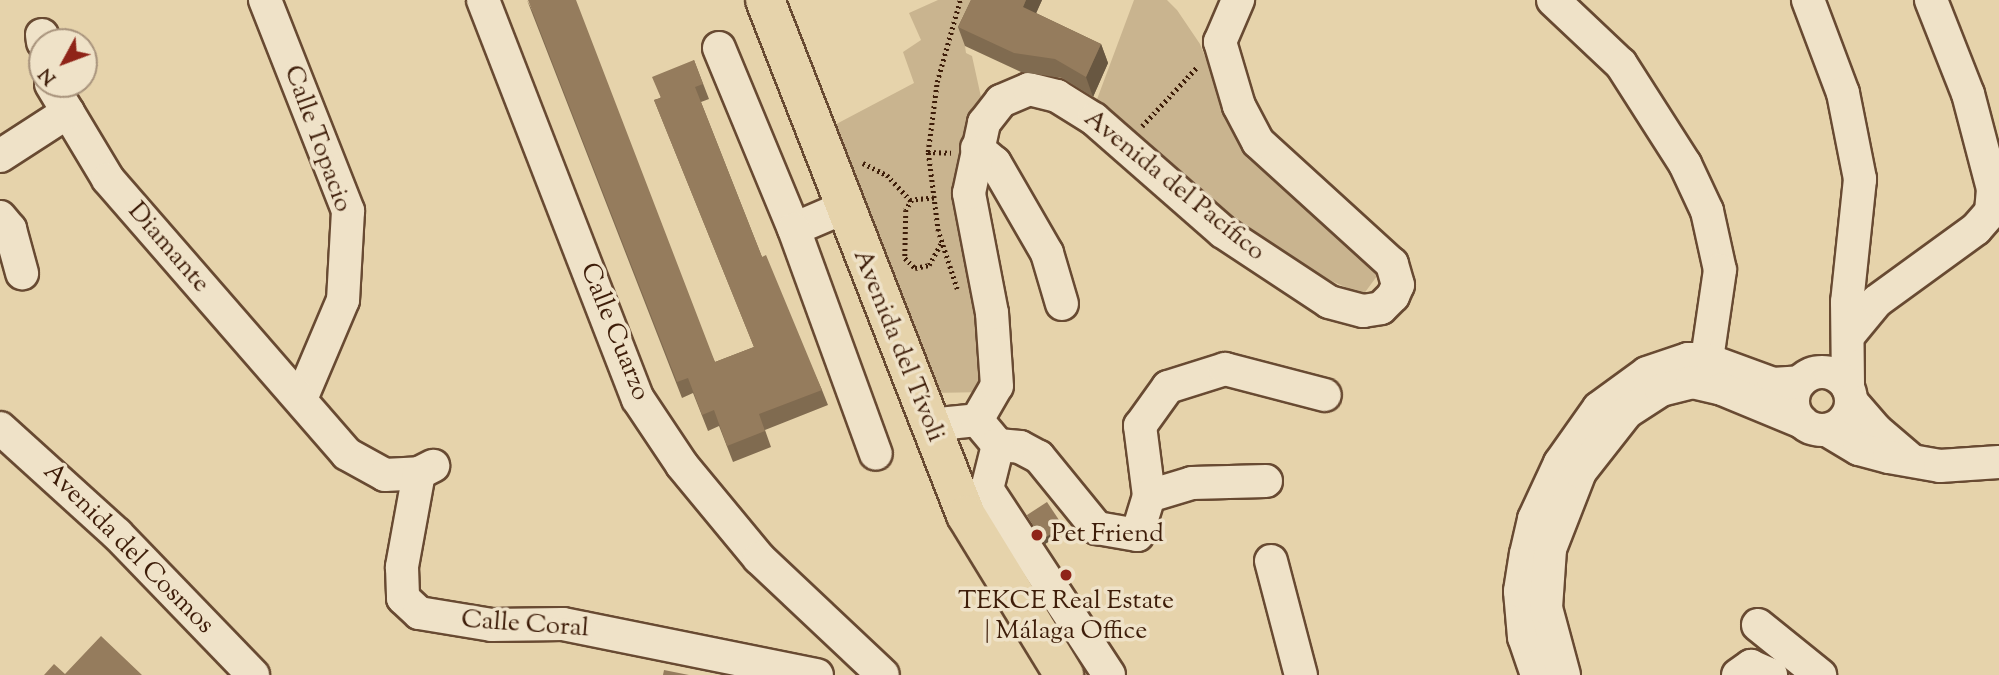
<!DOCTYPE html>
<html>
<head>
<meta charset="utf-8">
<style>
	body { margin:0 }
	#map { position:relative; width:1999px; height:675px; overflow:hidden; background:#e6d3ab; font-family:"Sorts Mill Goudy",serif }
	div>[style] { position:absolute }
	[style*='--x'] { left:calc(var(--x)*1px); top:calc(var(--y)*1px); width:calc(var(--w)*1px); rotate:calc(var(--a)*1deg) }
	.green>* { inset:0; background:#c9b48f }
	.path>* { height:4.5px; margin-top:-2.25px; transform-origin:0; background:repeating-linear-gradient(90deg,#3e1d09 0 2px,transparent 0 5.5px) }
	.roads { filter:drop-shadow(2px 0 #684a32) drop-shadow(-2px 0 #684a32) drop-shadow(0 2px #684a32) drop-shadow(0 -2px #684a32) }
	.minor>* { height:32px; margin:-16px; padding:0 16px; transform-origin:16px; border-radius:16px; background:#efe2c8 }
	.minor>.ring { margin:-16px; padding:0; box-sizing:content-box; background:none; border:32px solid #efe2c8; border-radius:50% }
	.major>* { height:38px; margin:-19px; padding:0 19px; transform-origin:19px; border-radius:19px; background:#e6d3ab }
	.wall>* { inset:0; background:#806b50 }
	.shaded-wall>* { inset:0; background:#685741 }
	.building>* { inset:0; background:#957c5d }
	.dots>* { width:19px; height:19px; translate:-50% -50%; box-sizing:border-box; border:4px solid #efe2c8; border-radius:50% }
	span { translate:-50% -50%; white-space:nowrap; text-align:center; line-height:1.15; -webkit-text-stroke:7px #efe2c8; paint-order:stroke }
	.street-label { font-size:26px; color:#3e1d09 }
	.poi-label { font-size:26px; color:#3e1d09 }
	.left { translate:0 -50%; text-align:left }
	.north { position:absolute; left:28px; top:28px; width:70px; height:70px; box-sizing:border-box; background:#efe2c8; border:2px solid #a8937c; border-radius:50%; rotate:229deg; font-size:19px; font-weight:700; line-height:28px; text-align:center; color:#3e1d09 }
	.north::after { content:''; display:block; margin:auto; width:24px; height:32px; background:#8f2418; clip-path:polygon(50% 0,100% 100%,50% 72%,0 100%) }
</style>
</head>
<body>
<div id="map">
	<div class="green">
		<i style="clip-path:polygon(938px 0,987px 0,965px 46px,966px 53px,972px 56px,983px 106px,987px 392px,931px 393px,825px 130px,914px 83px,903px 52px,921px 40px,909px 13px)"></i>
		<i style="clip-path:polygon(1134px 0,1167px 0,1177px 10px,1200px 44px,1235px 133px,1380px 272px,1363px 295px,1280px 258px,1096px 102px)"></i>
	</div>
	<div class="path">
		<i style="--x:1142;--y:126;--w:82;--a:-47"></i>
		<i style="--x:928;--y:152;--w:23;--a:2"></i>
		<i style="--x:863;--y:163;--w:27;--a:27"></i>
		<i style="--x:887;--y:175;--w:35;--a:47"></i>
		<i style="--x:934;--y:198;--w:22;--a:175"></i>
		<i style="--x:912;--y:200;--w:12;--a:121"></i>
		<i style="--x:906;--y:210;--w:48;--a:91.2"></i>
		<i style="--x:905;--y:258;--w:14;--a:45"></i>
		<i style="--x:915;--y:268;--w:14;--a:-12"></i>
		<i style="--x:929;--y:265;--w:25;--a:-61"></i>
		<i style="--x:957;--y:289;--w:61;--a:-108.1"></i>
		<i style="--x:938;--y:231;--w:80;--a:-97.2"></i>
		<i style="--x:928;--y:152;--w:71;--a:-82.7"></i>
		<i style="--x:937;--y:82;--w:85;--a:-74.3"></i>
	</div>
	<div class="roads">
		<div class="minor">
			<i style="--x:265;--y:0;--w:227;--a:68.5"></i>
			<i style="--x:348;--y:211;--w:89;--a:93.2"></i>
			<i style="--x:343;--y:300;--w:108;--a:113"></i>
			<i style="--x:483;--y:0;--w:428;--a:68.8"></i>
			<i style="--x:638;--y:399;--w:79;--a:56.3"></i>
			<i style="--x:682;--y:465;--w:121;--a:50.4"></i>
			<i style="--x:759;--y:558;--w:170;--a:43.3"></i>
			<i style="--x:1553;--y:0;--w:93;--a:43.3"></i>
			<i style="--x:1621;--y:64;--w:119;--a:57.4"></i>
			<i style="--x:1685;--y:164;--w:52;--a:64.9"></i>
			<i style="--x:1707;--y:211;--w:60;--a:77.6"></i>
			<i style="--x:1720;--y:270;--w:111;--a:98.3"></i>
			<i style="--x:1808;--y:0;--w:99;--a:69.4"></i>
			<i style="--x:1843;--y:93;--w:88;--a:78.8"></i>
			<i style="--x:1860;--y:179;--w:124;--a:96"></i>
			<i style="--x:1847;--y:302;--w:86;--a:89.3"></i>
			<i style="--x:42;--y:35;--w:7;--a:82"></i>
			<i style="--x:719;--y:48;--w:196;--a:67.5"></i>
			<i style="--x:51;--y:84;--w:111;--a:59"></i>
			<i style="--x:108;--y:179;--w:364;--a:49"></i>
			<i style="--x:347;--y:454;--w:43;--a:28.9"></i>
			<i style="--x:385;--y:475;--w:34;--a:-3"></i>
			<i style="--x:419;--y:473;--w:16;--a:-27"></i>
			<i style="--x:977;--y:148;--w:23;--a:40"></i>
			<i style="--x:995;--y:163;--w:104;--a:60"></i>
			<i style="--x:1047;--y:253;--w:53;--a:73.6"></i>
			<i style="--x:0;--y:156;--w:81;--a:-32.9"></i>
			<i style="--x:843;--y:208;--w:53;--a:156.8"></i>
			<i style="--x:794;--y:229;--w:239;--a:70"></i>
			<i style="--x:0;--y:217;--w:16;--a:50"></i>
			<i style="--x:10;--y:229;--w:46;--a:74.7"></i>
			<i style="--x:1848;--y:336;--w:45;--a:-50.4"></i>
			<i style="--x:1877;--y:301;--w:122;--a:-36"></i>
			<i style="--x:1976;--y:229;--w:23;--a:-49"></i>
			<i style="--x:1991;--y:212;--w:23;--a:-85"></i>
			<i style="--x:1993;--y:189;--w:98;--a:-104.7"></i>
			<i style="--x:1968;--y:94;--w:101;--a:-111.5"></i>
			<i class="ring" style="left:1793px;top:372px;width:26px;height:26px"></i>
			<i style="--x:1851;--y:401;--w:38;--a:49"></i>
			<i style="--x:1876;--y:430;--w:45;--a:40.5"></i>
			<i style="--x:977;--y:420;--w:33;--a:50"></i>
			<i style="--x:998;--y:445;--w:22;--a:5"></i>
			<i style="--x:1020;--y:447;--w:21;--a:28"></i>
			<i style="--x:1039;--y:457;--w:92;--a:50.8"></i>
			<i style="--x:1097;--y:528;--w:41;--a:9.9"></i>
			<i style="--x:1137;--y:535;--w:41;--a:-72.9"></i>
			<i style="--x:1149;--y:496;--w:71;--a:-97.3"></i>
			<i style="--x:1140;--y:426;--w:48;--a:-54.3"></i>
			<i style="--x:1168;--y:387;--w:60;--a:-17.5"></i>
			<i style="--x:1225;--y:369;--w:103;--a:14.6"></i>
			<i style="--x:929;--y:425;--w:48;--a:-5.9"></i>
			<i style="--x:977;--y:420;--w:39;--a:-60"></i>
			<i style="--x:997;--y:386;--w:73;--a:-93.9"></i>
			<i style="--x:992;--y:313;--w:122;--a:-100.9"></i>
			<i style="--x:969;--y:193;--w:72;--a:-77.9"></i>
			<i style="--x:984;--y:123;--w:28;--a:-52"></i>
			<i style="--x:1001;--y:101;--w:30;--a:-23"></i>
			<i style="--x:1029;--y:89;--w:29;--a:14"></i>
			<i style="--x:1057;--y:96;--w:44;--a:31.9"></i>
			<i style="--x:1094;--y:119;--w:171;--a:41.2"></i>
			<i style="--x:1223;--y:232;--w:127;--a:33.4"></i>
			<i style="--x:1329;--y:302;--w:35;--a:15"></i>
			<i style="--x:1363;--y:311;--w:18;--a:-9"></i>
			<i style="--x:1381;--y:308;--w:17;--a:-45"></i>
			<i style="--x:1393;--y:296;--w:12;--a:-66"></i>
			<i style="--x:1398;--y:285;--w:22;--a:-106"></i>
			<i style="--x:1392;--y:264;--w:181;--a:-137.7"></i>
			<i style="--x:1258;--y:142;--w:41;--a:-117.8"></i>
			<i style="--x:1239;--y:106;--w:67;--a:-106.5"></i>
			<i style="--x:1220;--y:42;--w:46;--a:-66.8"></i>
			<i style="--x:0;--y:428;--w:158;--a:42.2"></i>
			<i style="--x:117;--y:534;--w:196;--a:46"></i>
			<i style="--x:1827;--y:430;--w:37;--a:31"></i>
			<i style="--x:1859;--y:449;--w:31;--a:15"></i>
			<i style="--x:1889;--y:457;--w:52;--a:10"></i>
			<i style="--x:1940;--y:466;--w:59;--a:-3.9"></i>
			<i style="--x:998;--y:445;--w:45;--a:104"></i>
			<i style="--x:987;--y:489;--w:222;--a:56.7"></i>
			<i style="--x:419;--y:473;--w:96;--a:100.3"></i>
			<i style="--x:402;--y:567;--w:31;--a:88"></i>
			<i style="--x:403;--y:598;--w:22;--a:43"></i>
			<i style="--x:419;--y:613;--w:74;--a:9.3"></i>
			<i style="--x:492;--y:625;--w:71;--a:-0.8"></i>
			<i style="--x:563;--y:624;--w:259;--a:11.4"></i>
			<i style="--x:1149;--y:496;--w:45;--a:-16.8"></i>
			<i style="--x:1192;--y:483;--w:74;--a:-1.5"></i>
			<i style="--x:1271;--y:561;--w:118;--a:75.3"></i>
			<i style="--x:1758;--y:625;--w:80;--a:38.9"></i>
			<i style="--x:1537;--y:675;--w:40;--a:-108.9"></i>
			<i style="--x:1524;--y:637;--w:46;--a:-95"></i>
			<i style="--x:1520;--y:591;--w:37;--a:-81"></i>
			<i style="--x:1526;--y:554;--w:36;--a:-77"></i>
			<i style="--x:1534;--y:519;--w:62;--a:-65.1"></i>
			<i style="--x:1560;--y:463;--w:67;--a:-54.7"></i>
			<i style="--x:1599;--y:408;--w:59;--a:-36.1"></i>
			<i style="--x:1647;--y:373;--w:43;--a:-18.9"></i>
			<i style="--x:1688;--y:359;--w:17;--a:0"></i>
			<i style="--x:1705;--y:359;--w:72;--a:20.2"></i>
			<i style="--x:1773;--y:384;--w:27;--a:-4"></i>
			<i style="--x:1564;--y:675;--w:69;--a:-105"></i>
			<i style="--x:1546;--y:608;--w:59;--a:-86.1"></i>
			<i style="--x:1550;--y:549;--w:83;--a:-68.7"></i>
			<i style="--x:1580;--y:472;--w:76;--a:-51.9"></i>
			<i style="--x:1627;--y:412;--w:40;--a:-32.9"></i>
			<i style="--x:1661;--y:390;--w:32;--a:-14"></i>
			<i style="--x:1692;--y:382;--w:31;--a:13"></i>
			<i style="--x:1722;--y:389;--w:87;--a:22.4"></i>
			<i style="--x:1738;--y:675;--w:16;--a:-35"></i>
			<i style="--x:1751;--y:666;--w:22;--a:24"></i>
		</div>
		<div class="major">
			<i style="--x:765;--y:0;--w:553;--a:68.68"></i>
			<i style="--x:966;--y:515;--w:188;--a:58.5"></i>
		</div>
	</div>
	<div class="wall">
		<i style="clip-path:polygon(527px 0,715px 362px,754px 347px,654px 100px,660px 98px,694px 60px,709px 99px,701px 102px,762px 257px,822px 390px,828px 405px,765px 430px,771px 447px,733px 462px,719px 426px,708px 431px,693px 393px,682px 398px)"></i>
		<i style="clip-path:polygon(971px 0,1042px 0,1036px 13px,1101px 44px,1108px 63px,1093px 97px,1062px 78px,1021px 72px,965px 46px,958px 27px)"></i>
		<i style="clip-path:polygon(1027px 515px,1063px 526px,1065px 531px,1045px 544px,1030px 520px)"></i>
	</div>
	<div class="shaded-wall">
		<i style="clip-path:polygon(1026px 0,1042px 0,1030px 27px,1023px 7px)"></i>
		<i style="clip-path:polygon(1101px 44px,1108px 63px,1093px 97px,1086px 77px)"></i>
		<i style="clip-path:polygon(1063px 526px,1065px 531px,1045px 544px,1043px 539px)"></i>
	</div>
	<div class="building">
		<i style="clip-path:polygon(528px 0,576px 0,715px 362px,754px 347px,654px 100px,661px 98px,652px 77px,694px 60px,703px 84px,695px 87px,762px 257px,766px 255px,822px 390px,759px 414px,765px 431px,727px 446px,714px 410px,702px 415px,688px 378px,677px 382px)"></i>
		<i style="clip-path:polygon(971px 0,1026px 0,1023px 7px,1101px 44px,1086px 77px,1055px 59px,1014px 53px,958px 27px)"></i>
		<i style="clip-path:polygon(1047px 502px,1063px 526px,1043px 539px,1027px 515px)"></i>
		<i style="clip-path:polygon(101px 636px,142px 675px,44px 675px,54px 664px,65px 674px)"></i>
		<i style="clip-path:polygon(664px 670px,689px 675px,663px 675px)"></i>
	</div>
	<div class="dots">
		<i style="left:1037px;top:535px;background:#8f2418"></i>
		<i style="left:1066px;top:575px;background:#8f2418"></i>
	</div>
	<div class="street-label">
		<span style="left:317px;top:139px;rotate:70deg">Calle Topacio</span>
		<span style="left:1174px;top:186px;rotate:39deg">Avenida del Pacífico</span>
		<span style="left:168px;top:248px;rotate:49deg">Diamante</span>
		<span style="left:614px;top:332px;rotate:68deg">Calle Cuarzo</span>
		<span style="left:898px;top:346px;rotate:68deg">Avenida del Tívoli</span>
		<span style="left:128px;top:549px;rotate:45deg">Avenida del Cosmos</span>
		<span style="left:525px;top:625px;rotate:4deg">Calle Coral</span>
	</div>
	<div class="poi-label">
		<span class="left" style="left:1051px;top:535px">Pet Friend</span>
		<span style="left:1066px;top:617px">TEKCE Real Estate<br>| Málaga Office</span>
	</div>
	<div class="north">N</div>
</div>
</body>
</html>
